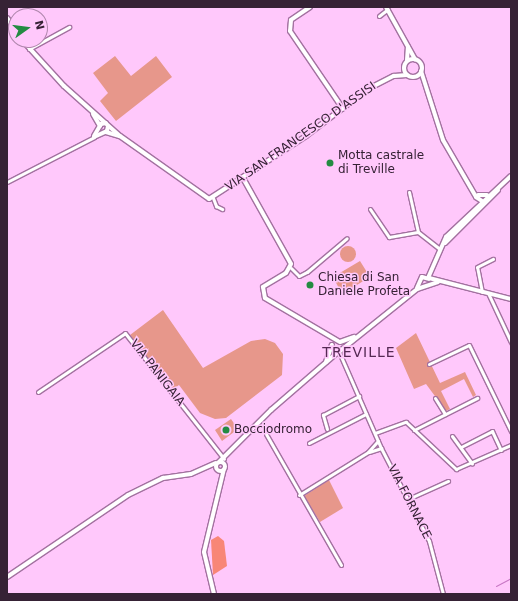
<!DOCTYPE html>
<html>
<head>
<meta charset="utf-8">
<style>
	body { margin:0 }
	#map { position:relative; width:518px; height:601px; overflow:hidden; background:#ffc8fb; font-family:"DejaVu Sans",sans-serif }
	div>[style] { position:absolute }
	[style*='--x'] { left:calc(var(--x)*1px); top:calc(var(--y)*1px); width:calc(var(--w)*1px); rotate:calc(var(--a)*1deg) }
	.green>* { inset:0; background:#e7978b }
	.round { border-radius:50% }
	.forest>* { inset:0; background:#f88677 }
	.stream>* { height:1px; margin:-0.5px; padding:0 0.5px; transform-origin:0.5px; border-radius:0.5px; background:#c876c4 }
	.roads { filter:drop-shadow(1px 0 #a371a0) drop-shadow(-1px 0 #a371a0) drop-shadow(0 1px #a371a0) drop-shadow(0 -1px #a371a0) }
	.street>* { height:3px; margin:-1.5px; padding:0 1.5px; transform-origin:1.5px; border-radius:1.5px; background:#fff }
	.secondary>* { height:4px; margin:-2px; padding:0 2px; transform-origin:2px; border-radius:2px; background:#fff }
	.secondary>.ring { margin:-2px; padding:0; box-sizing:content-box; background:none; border:4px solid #fff; border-radius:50% }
	.dots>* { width:11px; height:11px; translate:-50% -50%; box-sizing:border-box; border:2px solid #ffc8fb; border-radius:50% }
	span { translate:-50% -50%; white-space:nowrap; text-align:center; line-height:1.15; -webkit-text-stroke:3px #ffc8fb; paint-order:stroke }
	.street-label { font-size:12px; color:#362235 }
	.poi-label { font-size:12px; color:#362235 }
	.left { translate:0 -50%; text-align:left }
	.quarter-label { font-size:14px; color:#552853; letter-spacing:1px }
	.frame { position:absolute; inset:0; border:8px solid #362235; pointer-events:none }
	.north { position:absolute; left:8px; top:8px; width:40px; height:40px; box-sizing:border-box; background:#ffc8fb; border:1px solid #af86ac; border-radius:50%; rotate:76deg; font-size:11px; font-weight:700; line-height:16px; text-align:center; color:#362235 }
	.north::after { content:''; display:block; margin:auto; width:14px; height:18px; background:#238b42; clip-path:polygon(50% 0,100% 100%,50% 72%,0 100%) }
</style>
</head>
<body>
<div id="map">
	<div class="green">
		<i style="clip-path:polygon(115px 56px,131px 76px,156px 56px,172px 77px,116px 121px,100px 101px,108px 93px,93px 73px)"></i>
		<i class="round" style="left:340px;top:246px;width:16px;height:16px"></i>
		<i style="clip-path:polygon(360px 261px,370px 277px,342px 294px,333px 277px)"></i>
		<i style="clip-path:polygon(163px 310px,203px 368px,251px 341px,265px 339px,275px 343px,283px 354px,282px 375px,226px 418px,215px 419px,200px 413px,179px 385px,172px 390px,130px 335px)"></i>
		<i style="clip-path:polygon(416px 333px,440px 383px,465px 372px,476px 395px,473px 397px,464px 379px,441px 391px,450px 409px,446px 411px,426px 384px,414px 389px,396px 348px)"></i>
		<i style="clip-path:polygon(231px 419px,238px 429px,222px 441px,215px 430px)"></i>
		<i style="clip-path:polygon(329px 480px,343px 508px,320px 522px,304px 496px)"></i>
	</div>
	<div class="forest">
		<i style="clip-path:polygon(218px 536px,224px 541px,227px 566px,213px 575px,211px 540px)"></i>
	</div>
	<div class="stream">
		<i style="--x:496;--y:586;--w:17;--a:-28"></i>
	</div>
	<div class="roads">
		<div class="street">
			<i style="--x:379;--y:16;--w:11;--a:-38"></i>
			<i style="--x:29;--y:49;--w:46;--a:-28.8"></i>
			<i style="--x:7;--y:182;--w:98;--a:-27.3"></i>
			<i style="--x:409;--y:192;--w:41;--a:77.3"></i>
			<i style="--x:213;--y:198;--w:9;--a:69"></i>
			<i style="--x:216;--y:206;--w:7;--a:27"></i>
			<i style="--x:370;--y:209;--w:34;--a:56"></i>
			<i style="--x:389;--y:237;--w:29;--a:-10"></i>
			<i style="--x:418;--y:232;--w:28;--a:38"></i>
			<i style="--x:291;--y:268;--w:11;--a:45"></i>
			<i style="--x:299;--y:276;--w:9;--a:-27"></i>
			<i style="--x:307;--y:272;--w:52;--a:-40.4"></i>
			<i style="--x:482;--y:292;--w:25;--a:-101"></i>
			<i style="--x:477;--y:267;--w:18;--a:-27"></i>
			<i style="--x:488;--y:293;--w:54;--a:64.9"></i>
			<i style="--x:339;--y:352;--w:105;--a:66.4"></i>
			<i style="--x:381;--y:448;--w:105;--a:62.7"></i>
			<i style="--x:429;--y:541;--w:55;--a:75.2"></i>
			<i style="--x:429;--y:364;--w:44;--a:-25.4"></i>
			<i style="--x:469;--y:345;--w:96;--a:64"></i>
			<i style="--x:38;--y:392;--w:105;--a:-34.1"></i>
			<i style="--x:125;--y:333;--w:160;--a:51.8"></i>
			<i style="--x:435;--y:398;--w:19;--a:58"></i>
			<i style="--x:327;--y:429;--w:15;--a:-106"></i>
			<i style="--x:323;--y:415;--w:41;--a:-27.8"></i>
			<i style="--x:414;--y:430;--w:71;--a:-26.9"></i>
			<i style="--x:375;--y:433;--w:33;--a:-20"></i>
			<i style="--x:406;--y:422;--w:69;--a:43.2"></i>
			<i style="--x:456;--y:469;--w:60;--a:-23.6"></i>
			<i style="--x:266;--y:434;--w:151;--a:60.2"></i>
			<i style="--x:452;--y:436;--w:34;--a:54"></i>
			<i style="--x:309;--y:443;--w:64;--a:-27"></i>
			<i style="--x:461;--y:447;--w:35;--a:-27"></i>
			<i style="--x:492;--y:431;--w:21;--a:65"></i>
			<i style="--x:369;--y:452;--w:13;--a:-18"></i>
			<i style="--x:299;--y:495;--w:81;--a:-31.9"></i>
			<i style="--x:368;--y:452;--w:15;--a:-48"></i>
			<i style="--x:408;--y:499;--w:44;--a:-24.2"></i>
		</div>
		<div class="secondary">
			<i style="--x:310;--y:7;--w:23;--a:146"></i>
			<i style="--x:291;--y:20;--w:11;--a:95"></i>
			<i style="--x:290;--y:31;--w:94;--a:55.8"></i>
			<i style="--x:386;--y:7;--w:60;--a:60.9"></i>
			<i style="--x:7;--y:18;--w:16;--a:55"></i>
			<i style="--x:22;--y:40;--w:62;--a:47.6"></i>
			<i style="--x:64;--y:86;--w:75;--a:41.8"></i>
			<i style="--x:120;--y:136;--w:109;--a:35.3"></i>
			<i style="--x:209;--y:199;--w:116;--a:-33"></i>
			<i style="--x:306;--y:136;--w:78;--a:-37.2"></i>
			<i style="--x:368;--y:89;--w:29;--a:-27"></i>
			<i style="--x:394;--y:76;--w:13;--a:-4"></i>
			<i class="ring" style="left:404px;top:59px;width:14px;height:14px"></i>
			<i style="--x:407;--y:60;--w:13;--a:-86"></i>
			<i style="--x:421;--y:71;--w:72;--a:72.3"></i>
			<i style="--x:443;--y:140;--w:66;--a:59.9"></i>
			<i style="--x:476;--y:197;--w:7;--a:34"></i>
			<i style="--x:93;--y:114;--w:14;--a:60"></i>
			<i style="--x:106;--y:132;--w:14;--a:17"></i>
			<i style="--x:94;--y:136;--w:14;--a:-60"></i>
			<i style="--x:101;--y:124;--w:5;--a:-11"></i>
			<i style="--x:94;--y:137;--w:14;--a:-25"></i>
			<i style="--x:107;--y:131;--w:5;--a:-79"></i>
			<i style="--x:243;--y:178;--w:98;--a:60.8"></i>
			<i style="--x:291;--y:264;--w:10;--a:119"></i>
			<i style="--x:286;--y:273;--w:27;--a:149"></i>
			<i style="--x:263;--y:287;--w:11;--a:80"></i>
			<i style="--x:265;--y:298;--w:85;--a:30.5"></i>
			<i style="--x:478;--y:195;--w:9;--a:0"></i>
			<i style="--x:445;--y:243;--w:75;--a:-45"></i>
			<i style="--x:428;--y:278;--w:45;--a:-66.3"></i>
			<i style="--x:446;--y:237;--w:89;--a:-43.2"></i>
			<i style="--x:429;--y:278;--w:85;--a:14.4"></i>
			<i style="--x:417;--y:288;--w:12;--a:-66"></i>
			<i style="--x:422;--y:277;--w:7;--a:16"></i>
			<i style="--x:340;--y:342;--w:15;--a:-20"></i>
			<i style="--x:333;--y:350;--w:7;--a:8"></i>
			<i style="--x:340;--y:351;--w:99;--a:-38.8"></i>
			<i style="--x:417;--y:289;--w:22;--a:-18"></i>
			<i style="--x:326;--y:362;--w:18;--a:-71"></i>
			<i class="ring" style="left:215.5px;top:461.5px;width:5px;height:5px"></i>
			<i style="--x:219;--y:462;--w:74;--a:-45"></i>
			<i style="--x:271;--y:410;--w:89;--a:-40.9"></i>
			<i style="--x:7;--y:577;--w:146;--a:-34.1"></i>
			<i style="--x:128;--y:495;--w:39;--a:-26"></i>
			<i style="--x:163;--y:478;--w:28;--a:-8"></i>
			<i style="--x:191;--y:474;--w:27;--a:-24"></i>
			<i style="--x:214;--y:594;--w:43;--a:-103.4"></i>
			<i style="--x:204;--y:552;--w:85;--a:-76.5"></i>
		</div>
	</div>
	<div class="dots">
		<i style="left:330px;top:163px;background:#238b42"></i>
		<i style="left:310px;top:285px;background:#238b42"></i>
		<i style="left:226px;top:430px;background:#238b42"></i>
	</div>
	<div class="street-label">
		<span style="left:301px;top:137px;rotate:-35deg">VIA SAN FRANCESCO D'ASSISI</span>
		<span style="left:157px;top:373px;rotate:52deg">VIA PANIGAIA</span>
		<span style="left:409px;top:502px;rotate:63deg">VIA FORNACE</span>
	</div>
	<div class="poi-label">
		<span class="left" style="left:338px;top:163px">Motta castrale<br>di Treville</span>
		<span class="left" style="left:318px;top:285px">Chiesa di San<br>Daniele Profeta</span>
		<span class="left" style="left:234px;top:430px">Bocciodromo</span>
	</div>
	<div class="quarter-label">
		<span style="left:359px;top:352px">TREVILLE</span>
	</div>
	<div class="frame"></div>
	<div class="north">N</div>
</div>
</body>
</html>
